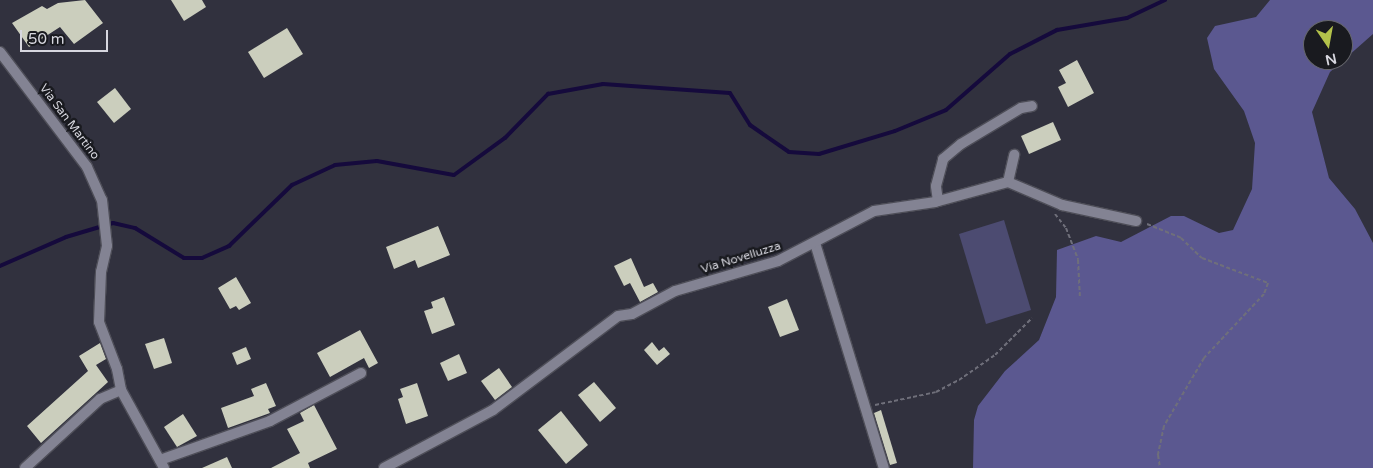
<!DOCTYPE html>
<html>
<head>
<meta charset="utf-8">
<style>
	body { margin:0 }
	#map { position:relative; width:1373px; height:468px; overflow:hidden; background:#31313e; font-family:"Varela Round",sans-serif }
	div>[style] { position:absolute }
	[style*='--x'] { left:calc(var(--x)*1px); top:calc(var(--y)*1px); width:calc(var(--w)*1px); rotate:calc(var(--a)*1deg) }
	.green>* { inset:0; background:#4c4b71 }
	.forest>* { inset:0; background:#5b5890 }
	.stream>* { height:4px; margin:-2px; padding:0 2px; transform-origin:2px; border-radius:2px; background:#150a3c }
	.building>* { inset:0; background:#cbcebd }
	.path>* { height:2px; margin-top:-1px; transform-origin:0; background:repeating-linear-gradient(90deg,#6f6f7a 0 4px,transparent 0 6.5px) }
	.roads { filter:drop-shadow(1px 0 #4e4e58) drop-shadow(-1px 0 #4e4e58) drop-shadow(0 1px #4e4e58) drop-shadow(0 -1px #4e4e58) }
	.minor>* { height:10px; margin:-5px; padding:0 5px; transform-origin:5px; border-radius:5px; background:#838393 }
	.tertiary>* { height:10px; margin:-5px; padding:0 5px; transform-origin:5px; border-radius:5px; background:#838393 }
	span { translate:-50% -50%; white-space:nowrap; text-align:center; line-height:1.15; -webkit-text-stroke:5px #191a1f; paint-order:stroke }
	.street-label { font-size:12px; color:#d7d7df }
	.north { position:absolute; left:1303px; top:20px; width:50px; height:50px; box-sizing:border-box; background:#191a1f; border:1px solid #65666c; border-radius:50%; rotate:168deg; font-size:14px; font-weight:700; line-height:20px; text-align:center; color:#d7d7df }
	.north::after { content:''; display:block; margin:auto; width:18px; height:22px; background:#b3c24b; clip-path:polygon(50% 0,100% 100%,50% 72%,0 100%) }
	.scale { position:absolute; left:20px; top:30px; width:88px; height:22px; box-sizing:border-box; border:2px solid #d7d7df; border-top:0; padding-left:6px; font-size:15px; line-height:18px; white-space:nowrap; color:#d7d7df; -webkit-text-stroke:4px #191a1f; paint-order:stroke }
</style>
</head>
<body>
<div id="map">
	<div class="green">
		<i style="clip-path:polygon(1004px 220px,1031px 310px,986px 324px,959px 234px)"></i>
	</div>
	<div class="forest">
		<i style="clip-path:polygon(evenodd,1270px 0,1373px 0,1373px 34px,1330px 72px,1312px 112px,1329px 178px,1355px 209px,1373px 243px,1373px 468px,973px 468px,974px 420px,978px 406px,1005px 371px,1039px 340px,1056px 297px,1057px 250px,1096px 236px,1121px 242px,1171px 216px,1184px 216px,1219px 233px,1233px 230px,1252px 189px,1255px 143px,1244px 111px,1214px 69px,1207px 38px,1215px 26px,1256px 17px,1270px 0,1313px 30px,1343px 30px,1343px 60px,1313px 60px,1313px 30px)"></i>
	</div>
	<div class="stream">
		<i style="--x:0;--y:266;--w:72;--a:-23.7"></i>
		<i style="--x:66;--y:237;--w:49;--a:-16.6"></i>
		<i style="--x:113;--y:223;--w:23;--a:13"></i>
		<i style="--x:135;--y:228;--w:57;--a:31.5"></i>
		<i style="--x:184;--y:258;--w:18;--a:0"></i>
		<i style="--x:202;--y:258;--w:30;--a:-24"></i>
		<i style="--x:229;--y:246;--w:88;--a:-44.1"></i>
		<i style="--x:292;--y:185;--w:47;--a:-24.9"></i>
		<i style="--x:335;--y:165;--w:42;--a:-5.4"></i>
		<i style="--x:377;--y:161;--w:78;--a:10.3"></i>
		<i style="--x:454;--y:175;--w:63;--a:-36"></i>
		<i style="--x:505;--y:138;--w:62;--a:-45.7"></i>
		<i style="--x:548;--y:94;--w:56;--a:-10.3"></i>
		<i style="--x:603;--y:84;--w:127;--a:4.1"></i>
		<i style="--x:730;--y:93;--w:38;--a:58"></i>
		<i style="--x:750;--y:125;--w:47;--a:34.7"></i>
		<i style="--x:789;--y:152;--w:30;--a:4"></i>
		<i style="--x:819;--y:154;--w:79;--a:-16.8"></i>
		<i style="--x:895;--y:131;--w:55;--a:-22.4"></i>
		<i style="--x:946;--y:110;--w:85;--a:-41.2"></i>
		<i style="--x:1010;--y:54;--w:53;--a:-27.1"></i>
		<i style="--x:1057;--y:30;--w:71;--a:-9.7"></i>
		<i style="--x:1127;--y:18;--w:42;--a:-25.3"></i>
	</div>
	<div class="building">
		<i style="clip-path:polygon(85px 0,103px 23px,74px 44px,60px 27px,29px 47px,12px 23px,42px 6px,47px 9px,58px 3px)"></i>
		<i style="clip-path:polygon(171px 0,202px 0,206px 7px,184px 21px)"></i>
		<i style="clip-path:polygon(287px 28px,303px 54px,264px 78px,248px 52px)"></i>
		<i style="clip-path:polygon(1077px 60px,1094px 93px,1068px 107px,1058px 87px,1066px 83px,1059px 70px)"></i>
		<i style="clip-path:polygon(115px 88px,131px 109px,114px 123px,97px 102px)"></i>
		<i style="clip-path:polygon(1053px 122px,1061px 140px,1029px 154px,1021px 136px)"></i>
		<i style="clip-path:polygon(438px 226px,450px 255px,418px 268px,415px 260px,394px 269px,386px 247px)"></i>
		<i style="clip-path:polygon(631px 258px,644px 287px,653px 283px,658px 292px,640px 302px,630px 283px,624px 286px,614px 266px)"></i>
		<i style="clip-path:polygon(236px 277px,251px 303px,239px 310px,236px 306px,230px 309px,218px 288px)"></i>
		<i style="clip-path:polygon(444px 297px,455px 325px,432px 334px,424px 311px,433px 308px,431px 302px)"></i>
		<i style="clip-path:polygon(787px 299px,799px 330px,780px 337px,768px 307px)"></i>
		<i style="clip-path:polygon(360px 330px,378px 363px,369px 368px,364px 358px,330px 377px,317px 353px)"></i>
		<i style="clip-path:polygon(164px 338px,172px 363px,154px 369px,145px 344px)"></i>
		<i style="clip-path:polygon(652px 342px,659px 351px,664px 347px,670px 354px,657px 365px,644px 350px)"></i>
		<i style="clip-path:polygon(100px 343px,106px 359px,96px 365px,108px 382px,41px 443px,27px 426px,88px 371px,79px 356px)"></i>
		<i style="clip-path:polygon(246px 347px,251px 359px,237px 365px,232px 353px)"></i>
		<i style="clip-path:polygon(459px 354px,467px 373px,448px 381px,440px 363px)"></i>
		<i style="clip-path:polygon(499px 368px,512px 387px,495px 400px,481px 381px)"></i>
		<i style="clip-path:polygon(594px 382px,616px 408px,600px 422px,578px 395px)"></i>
		<i style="clip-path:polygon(266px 383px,276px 406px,268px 409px,270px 413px,228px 428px,221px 408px,254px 396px,251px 389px)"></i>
		<i style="clip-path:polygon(417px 383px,428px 416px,406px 424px,398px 399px,403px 397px,400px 389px)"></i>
		<i style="clip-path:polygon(314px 405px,337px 449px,308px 463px,310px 468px,271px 468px,300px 453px,287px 429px,304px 421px,300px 413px)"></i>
		<i style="clip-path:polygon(881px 410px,897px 463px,890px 465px,874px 413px)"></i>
		<i style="clip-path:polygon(561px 411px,588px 445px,566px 464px,538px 430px)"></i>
		<i style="clip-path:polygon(183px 414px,197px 436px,177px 447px,164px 427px)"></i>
		<i style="clip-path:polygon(227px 457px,232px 468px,202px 468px)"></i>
	</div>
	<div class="path">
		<i style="--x:1055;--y:214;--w:18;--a:52"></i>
		<i style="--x:1066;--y:228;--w:34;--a:69"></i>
		<i style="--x:1078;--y:260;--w:36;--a:87"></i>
		<i style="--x:1147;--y:224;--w:37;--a:22"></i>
		<i style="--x:1181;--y:238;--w:29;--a:44"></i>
		<i style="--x:1202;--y:258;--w:71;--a:20.7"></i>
		<i style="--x:1268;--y:283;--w:12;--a:110"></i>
		<i style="--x:1264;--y:294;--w:88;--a:133.2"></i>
		<i style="--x:1204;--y:358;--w:79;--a:120.5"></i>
		<i style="--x:1164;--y:426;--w:30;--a:102"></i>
		<i style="--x:1158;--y:455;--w:13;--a:81"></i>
		<i style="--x:875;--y:405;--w:62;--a:-12"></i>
		<i style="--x:936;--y:392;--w:26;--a:-28"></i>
		<i style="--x:959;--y:380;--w:44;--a:-34.8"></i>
		<i style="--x:995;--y:355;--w:52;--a:-45"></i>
	</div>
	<div class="roads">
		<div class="minor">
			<i style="--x:0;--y:52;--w:144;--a:52.9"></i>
			<i style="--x:87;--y:167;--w:36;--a:66"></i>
			<i style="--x:102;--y:200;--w:46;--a:83.8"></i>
			<i style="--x:107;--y:246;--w:27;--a:103"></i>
			<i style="--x:101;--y:272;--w:50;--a:92.3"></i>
			<i style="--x:99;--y:322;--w:50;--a:69"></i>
			<i style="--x:117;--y:369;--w:21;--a:79"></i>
			<i style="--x:1008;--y:182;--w:28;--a:-77"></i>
			<i style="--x:938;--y:201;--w:15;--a:-98"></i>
			<i style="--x:936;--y:186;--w:28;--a:-75"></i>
			<i style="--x:943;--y:159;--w:23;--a:-40"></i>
			<i style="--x:961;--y:144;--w:70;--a:-31"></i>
			<i style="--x:1021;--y:108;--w:11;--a:-10"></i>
			<i style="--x:815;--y:243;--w:235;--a:73"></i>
			<i style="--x:160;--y:460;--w:117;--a:-19.5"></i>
			<i style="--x:270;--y:421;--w:103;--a:-27.8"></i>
			<i style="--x:384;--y:468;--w:123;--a:-28"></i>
			<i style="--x:493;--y:410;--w:156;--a:-36.9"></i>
			<i style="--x:618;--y:316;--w:14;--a:-8"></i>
			<i style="--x:632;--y:314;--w:49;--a:-28.1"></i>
			<i style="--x:675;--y:291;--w:107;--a:-16.2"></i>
			<i style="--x:778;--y:261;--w:108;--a:-27.5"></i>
			<i style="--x:874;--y:211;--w:62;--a:-8.4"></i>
			<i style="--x:935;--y:202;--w:76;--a:-15.3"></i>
			<i style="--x:1008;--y:182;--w:59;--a:23.1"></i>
			<i style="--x:1062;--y:205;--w:76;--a:12.2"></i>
		</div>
		<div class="tertiary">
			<i style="--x:25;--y:468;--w:102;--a:-42.6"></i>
			<i style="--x:100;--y:399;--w:23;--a:-23"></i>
			<i style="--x:121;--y:390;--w:89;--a:61.1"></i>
		</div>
	</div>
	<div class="street-label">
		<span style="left:69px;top:122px;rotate:53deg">Via San Martino</span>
		<span style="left:741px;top:258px;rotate:-17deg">Via Novelluzza</span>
	</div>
	<div class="north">N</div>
	<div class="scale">50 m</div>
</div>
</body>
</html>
